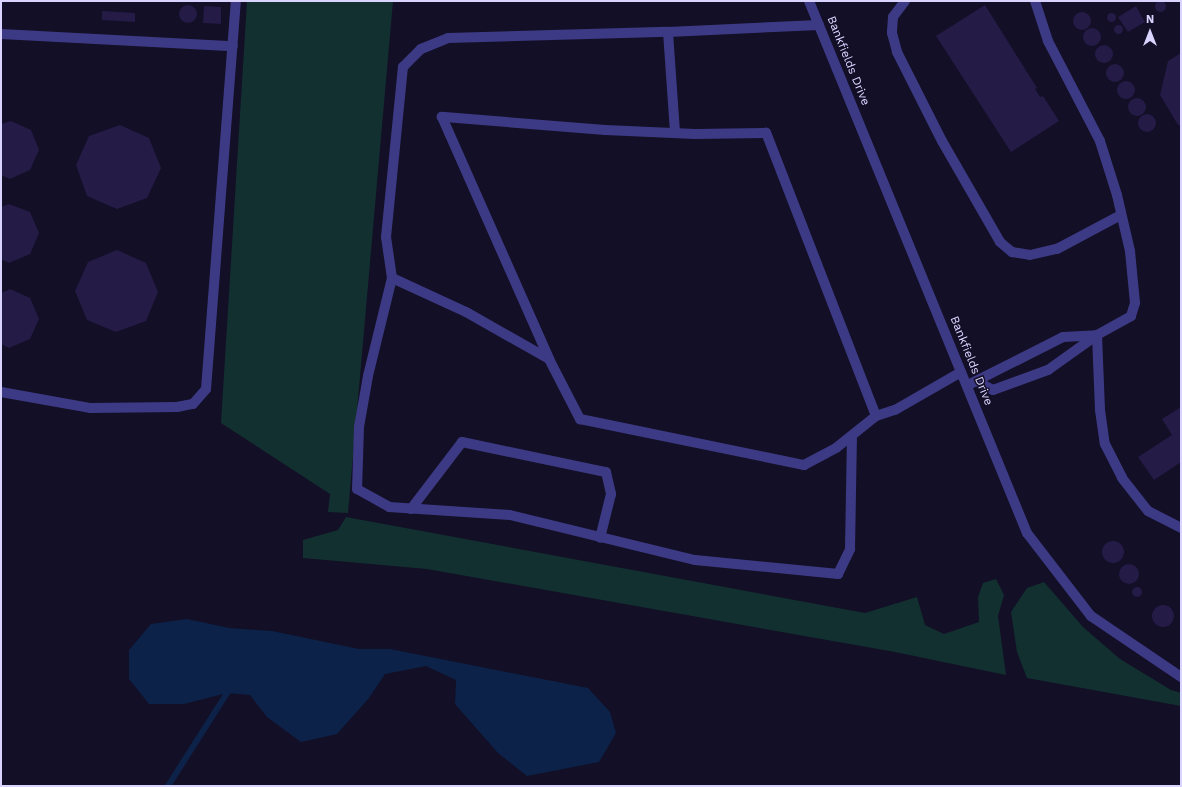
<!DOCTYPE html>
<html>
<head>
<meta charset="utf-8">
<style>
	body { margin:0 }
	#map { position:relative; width:1182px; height:787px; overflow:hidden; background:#130f26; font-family:"Work Sans",sans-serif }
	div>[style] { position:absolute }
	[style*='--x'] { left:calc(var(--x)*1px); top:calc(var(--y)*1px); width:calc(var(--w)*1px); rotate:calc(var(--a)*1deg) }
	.green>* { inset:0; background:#12302f }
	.water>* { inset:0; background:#0c2248 }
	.stream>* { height:6px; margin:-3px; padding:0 3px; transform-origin:3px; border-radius:3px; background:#0c2248 }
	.building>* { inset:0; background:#241b47 }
	.round { border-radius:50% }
	.lane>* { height:10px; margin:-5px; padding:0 5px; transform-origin:5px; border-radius:5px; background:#3d3a85 }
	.street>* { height:10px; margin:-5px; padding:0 5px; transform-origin:5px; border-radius:5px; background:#3d3a85 }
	span { translate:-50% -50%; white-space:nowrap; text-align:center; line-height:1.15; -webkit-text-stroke:3px #130f26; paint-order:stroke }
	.street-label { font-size:12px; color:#d9d4ff }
	.frame { position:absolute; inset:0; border:2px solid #d9d4ff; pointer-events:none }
	.north { position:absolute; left:1130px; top:12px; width:40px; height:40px; -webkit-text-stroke:3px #130f26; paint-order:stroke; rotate:0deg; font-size:11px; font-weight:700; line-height:16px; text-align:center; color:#d9d4ff }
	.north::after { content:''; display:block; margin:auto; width:14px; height:18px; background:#d9d4ff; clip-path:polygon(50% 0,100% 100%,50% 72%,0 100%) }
</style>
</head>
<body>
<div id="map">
	<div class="green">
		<i style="clip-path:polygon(247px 1px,393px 1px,348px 513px,328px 512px,330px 494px,221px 423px)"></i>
		<i style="clip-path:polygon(346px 517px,865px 613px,917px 597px,925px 625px,944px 634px,979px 622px,978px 597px,983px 583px,996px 579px,1004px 595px,998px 616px,1006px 675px,895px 652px,427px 569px,303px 558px,303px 540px,338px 530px)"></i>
		<i style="clip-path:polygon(1044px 582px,1083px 627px,1120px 659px,1171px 690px,1181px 693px,1181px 706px,1027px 678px,1017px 652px,1011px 612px,1027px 588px)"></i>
	</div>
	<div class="water">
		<i style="clip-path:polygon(187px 619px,229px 628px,272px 631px,359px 649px,390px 649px,588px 688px,610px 712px,616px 733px,599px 762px,527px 776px,498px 753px,455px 704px,456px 680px,426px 666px,385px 674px,369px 698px,337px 734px,301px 742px,267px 717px,250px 695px,227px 693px,184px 704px,149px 704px,129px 679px,129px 650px,151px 624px)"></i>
	</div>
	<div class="stream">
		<i style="--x:168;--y:786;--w:110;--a:-57.6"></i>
	</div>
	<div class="building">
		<i class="round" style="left:1154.5px;top:0.5px;width:11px;height:11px"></i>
		<i style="clip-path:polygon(985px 5px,1037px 88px,1035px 89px,1040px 97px,1043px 96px,1059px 121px,1011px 152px,936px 36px)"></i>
		<i class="round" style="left:179px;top:5px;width:18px;height:18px"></i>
		<i style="clip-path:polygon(204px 6px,221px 7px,221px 24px,203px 23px)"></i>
		<i style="clip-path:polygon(1136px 6px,1145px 22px,1128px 32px,1118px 17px)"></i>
		<i style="clip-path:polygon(102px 11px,135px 13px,135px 22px,102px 20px)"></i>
		<i class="round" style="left:1073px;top:12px;width:18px;height:18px"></i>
		<i class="round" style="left:1106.5px;top:12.5px;width:9px;height:9px"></i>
		<i class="round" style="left:1113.5px;top:24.5px;width:9px;height:9px"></i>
		<i class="round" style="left:1083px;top:28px;width:18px;height:18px"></i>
		<i class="round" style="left:1095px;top:45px;width:18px;height:18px"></i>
		<i style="clip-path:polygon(1181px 53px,1181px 125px,1178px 125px,1160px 95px,1168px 61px)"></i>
		<i class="round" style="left:1106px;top:64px;width:18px;height:18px"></i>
		<i class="round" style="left:1117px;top:81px;width:18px;height:18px"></i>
		<i class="round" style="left:1128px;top:98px;width:18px;height:18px"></i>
		<i class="round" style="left:1138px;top:114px;width:18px;height:18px"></i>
		<i style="clip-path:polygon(11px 121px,31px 130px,39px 150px,30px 170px,10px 179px,1px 175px,1px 124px)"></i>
		<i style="clip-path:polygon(120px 125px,149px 138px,161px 168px,147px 198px,117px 209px,87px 196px,76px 165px,89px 136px)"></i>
		<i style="clip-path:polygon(9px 204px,30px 212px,39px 233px,30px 254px,9px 263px,1px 259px,1px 207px)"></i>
		<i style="clip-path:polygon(117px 250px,146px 263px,158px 292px,146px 321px,116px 332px,87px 320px,75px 291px,88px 262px)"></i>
		<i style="clip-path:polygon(10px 289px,30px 298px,39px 319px,30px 339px,9px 348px,1px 344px,1px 293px)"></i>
		<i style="clip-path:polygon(1181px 407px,1181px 462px,1154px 480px,1138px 457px,1172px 435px,1162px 419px)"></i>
		<i class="round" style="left:1102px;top:541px;width:22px;height:22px"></i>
		<i class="round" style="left:1119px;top:564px;width:20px;height:20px"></i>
		<i class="round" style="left:1132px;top:587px;width:10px;height:10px"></i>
		<i class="round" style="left:1152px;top:605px;width:22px;height:22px"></i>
	</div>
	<div class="lane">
		<i style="--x:905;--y:1;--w:20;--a:127"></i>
		<i style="--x:893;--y:17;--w:16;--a:94"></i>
		<i style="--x:892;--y:33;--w:20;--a:75"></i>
		<i style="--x:897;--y:52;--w:100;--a:63.2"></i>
		<i style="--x:942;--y:141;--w:116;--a:60.1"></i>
		<i style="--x:1000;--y:242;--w:16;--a:40"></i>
		<i style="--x:1012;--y:252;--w:18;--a:9"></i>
		<i style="--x:1030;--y:255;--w:28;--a:-13"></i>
		<i style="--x:1057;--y:249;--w:72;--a:-28"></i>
		<i style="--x:668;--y:32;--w:151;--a:-2.7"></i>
		<i style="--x:1;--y:34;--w:232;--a:3"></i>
		<i style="--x:392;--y:278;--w:101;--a:103.8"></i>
		<i style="--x:368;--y:376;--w:52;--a:100"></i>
		<i style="--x:359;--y:427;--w:62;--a:91.8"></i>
		<i style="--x:357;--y:489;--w:37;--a:29"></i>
		<i style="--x:389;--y:507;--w:121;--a:3.8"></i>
		<i style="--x:510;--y:515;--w:190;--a:13.7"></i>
		<i style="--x:695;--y:560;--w:144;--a:5.6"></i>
		<i style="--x:838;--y:574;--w:28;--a:-64"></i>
		<i style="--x:850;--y:549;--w:113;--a:-89"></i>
		<i style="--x:1097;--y:335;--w:75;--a:87.7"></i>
		<i style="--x:1100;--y:410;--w:34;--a:82"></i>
		<i style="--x:1105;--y:444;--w:38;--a:63"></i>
		<i style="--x:1122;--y:478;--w:42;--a:51.8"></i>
		<i style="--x:1148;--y:511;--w:37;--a:27"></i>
		<i style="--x:549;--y:359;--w:95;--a:-150.5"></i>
		<i style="--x:466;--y:312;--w:81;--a:-155.3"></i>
		<i style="--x:392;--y:278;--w:41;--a:-98.3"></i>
		<i style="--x:386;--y:237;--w:171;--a:-84.3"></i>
		<i style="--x:403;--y:67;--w:25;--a:-45"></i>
		<i style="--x:421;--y:49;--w:29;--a:-22"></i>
		<i style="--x:448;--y:38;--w:220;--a:-1.6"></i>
		<i style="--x:668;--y:32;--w:101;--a:86"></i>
		<i style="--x:976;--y:381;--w:19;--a:28"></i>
		<i style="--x:993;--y:390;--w:59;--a:-20"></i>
		<i style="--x:1048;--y:370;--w:60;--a:-35.5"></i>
		<i style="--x:1097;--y:335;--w:39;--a:-29"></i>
		<i style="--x:1131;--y:316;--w:14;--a:-73"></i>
		<i style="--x:1135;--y:303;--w:52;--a:-95.5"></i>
		<i style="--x:1130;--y:251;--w:57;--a:-103.1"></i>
		<i style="--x:1117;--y:195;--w:57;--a:-107.5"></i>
		<i style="--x:1100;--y:141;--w:113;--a:-117.5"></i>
		<i style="--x:1048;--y:41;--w:42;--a:-108"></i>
		<i style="--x:972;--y:383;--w:102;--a:-26.8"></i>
		<i style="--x:1063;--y:337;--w:34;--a:-3"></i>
		<i style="--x:1;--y:392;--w:90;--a:10.2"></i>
		<i style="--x:90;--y:408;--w:87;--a:-0.7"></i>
		<i style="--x:177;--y:407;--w:16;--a:-11"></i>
		<i style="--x:193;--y:404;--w:20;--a:-49"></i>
		<i style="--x:206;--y:389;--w:389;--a:-85.6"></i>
		<i style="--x:876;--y:416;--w:304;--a:-111.2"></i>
		<i style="--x:766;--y:133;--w:71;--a:179.2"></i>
		<i style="--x:695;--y:134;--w:90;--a:-177.5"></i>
		<i style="--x:605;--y:130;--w:164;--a:-175.4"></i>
		<i style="--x:442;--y:117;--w:265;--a:66.1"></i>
		<i style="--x:549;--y:359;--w:68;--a:62.7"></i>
		<i style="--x:580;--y:419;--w:229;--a:11.6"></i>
		<i style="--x:804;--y:465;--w:36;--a:-28"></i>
		<i style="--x:836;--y:448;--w:51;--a:-38.7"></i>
		<i style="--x:876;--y:416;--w:20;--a:-18"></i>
		<i style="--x:895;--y:410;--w:76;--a:-29.9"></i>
		<i style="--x:411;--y:509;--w:84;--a:-52.7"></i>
		<i style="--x:462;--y:442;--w:147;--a:11.8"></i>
		<i style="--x:606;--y:472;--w:23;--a:77"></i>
		<i style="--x:611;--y:494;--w:45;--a:104"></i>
	</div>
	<div class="street">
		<i style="--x:809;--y:1;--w:575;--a:67.72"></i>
		<i style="--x:1027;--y:533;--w:105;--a:52.4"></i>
		<i style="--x:1091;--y:616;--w:109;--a:34.1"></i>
	</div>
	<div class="street-label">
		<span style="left:848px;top:61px;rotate:68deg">Bankfields Drive</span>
		<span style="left:971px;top:361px;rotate:68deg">Bankfields Drive</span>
	</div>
	<div class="frame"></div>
	<div class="north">N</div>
</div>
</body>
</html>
